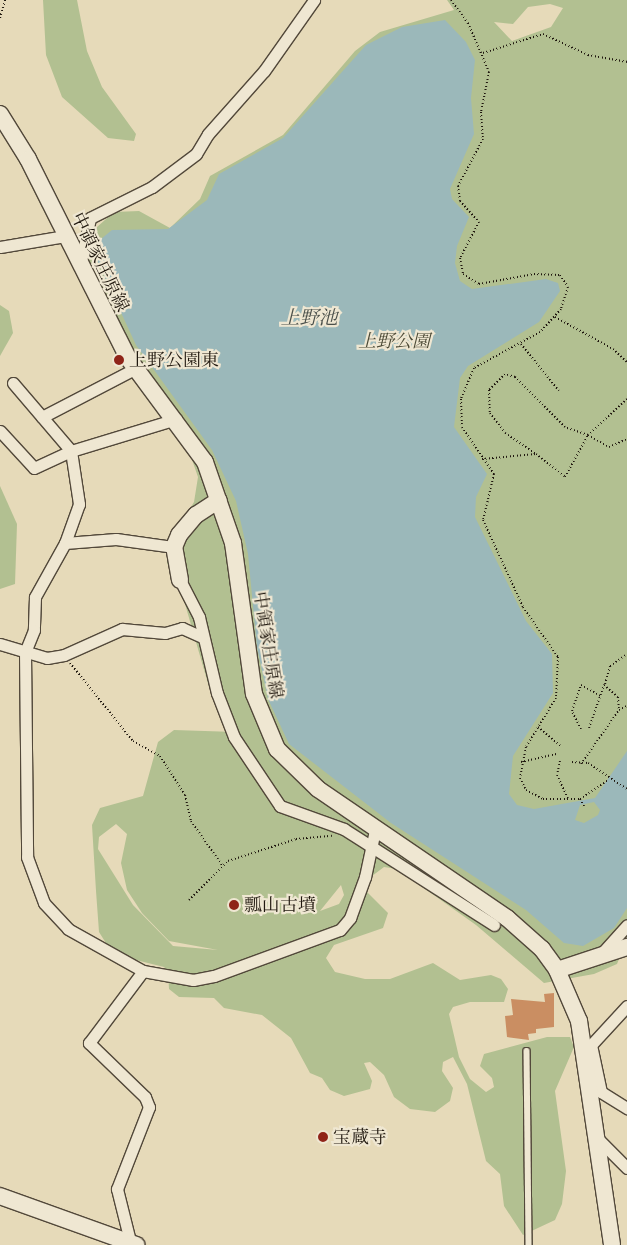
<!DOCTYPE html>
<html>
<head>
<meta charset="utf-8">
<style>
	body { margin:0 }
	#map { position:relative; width:627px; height:1245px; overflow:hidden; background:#e6dab9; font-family:"Libre Caslon Text","Noto Serif JP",serif }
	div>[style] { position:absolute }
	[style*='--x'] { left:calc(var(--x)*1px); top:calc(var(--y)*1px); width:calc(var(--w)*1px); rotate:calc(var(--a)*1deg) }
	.green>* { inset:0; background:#b2c091 }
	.water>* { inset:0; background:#9bb8ba }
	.building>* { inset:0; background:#ca8e62 }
	.path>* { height:2px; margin-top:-1px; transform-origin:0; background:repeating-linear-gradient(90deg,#20180f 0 1px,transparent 0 3.5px) }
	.roads { filter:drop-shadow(1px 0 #52483a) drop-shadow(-1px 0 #52483a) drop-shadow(0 1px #52483a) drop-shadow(0 -1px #52483a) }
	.lane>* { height:5.5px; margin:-2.75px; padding:0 2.75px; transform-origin:2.75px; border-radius:2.75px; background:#efe7d2 }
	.street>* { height:11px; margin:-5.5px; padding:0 5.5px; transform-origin:5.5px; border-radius:5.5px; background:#efe7d2 }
	.secondary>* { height:16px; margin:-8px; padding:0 8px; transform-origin:8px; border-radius:8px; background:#efe7d2 }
	.dots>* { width:14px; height:14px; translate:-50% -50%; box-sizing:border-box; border:2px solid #efe7d2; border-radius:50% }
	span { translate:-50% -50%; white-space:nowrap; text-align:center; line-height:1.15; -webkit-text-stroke:4.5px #efe7d2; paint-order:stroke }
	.street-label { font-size:18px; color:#20180f }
	.park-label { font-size:18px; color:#4c4a36; font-style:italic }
	.poi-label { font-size:18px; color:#20180f }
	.left { translate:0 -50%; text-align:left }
	.water-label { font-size:19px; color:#4b504b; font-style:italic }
</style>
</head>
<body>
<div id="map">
	<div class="green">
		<i style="clip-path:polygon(43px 0,77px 0,87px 51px,102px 87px,136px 134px,134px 141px,108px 138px,62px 97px,46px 55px)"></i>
		<i style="clip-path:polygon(evenodd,447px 0,627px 0,627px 939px,617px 964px,594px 974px,544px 983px,476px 925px,397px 869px,384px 867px,372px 876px,367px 892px,388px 913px,383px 928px,334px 945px,326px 958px,335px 972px,365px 979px,390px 979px,433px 963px,460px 980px,491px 975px,501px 979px,508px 989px,504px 1002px,470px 1002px,453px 1007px,449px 1014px,459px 1057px,470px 1079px,486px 1092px,494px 1087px,492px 1078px,480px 1066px,484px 1054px,547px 1037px,570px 1037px,574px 1047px,555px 1091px,566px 1171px,562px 1204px,555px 1220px,523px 1235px,504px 1206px,500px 1174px,486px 1161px,467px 1084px,453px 1057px,443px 1062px,442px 1071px,453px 1088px,450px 1101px,435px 1112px,410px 1109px,394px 1097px,384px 1075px,370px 1062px,364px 1063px,372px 1081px,370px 1089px,344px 1096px,330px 1090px,322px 1078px,310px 1073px,291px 1038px,262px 1015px,224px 1008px,214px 998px,179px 997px,169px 989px,168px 971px,164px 967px,128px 958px,109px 948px,99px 932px,96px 891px,92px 825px,100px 808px,143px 796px,158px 742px,174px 730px,235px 732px,209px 687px,185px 604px,167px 563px,173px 536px,194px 502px,198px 477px,188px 448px,142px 377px,83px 256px,97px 227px,114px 212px,139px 211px,170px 228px,200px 199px,210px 176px,283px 135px,355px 51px,380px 32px,454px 10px,447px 0,550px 4px,563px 8px,551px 27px,512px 41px,494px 22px,513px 24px,528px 7px,550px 4px,447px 0,116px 824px,127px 834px,121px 863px,127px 890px,142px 913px,169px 941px,218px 950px,173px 946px,133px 905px,98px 849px,99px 837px,116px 824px,447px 0,341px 885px,344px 895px,339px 904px,320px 911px,341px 885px)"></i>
		<i style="clip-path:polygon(0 305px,9px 311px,13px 333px,0 356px)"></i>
		<i style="clip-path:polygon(0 486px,17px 524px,15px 584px,0 589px)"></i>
	</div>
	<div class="water">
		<i style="clip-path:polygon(evenodd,445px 20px,466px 42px,475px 60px,471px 98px,474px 134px,450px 189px,452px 199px,469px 217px,457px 246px,455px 263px,460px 281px,472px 289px,546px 279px,558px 283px,560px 291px,539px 322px,468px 366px,460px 378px,454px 427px,487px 474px,476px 497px,475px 517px,526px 621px,552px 654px,553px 693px,513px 756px,509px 794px,517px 805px,534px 809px,595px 798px,627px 751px,627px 908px,614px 928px,583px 946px,564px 943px,526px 910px,391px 823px,289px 744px,268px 699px,257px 647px,248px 554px,236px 501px,212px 450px,136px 345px,94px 254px,101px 239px,112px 230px,168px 229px,207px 200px,219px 174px,283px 138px,366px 45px,402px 27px,445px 20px,594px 802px,600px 810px,598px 815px,584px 823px,575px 820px,580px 805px,594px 802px)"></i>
	</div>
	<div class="building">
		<i style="clip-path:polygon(554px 993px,554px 1027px,536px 1029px,536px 1033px,528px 1034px,529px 1040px,507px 1037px,505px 1016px,513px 1015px,511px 999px,545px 1002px,544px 994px)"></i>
	</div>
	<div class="path">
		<i style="--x:451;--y:0;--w:29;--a:54"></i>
		<i style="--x:468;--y:23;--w:53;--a:66.8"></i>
		<i style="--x:489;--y:72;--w:41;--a:101.3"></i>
		<i style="--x:481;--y:112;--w:27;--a:86"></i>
		<i style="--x:483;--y:139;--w:53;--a:118"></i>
		<i style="--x:458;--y:186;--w:15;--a:82"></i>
		<i style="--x:460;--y:201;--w:28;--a:48"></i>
		<i style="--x:479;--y:222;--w:41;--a:117.8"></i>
		<i style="--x:460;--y:258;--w:16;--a:79"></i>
		<i style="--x:463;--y:274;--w:19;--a:32"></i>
		<i style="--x:479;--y:284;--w:56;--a:-10.3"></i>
		<i style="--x:534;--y:274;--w:26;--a:2"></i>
		<i style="--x:560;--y:275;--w:14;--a:56"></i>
		<i style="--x:568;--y:287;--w:23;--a:108"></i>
		<i style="--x:561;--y:309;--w:31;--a:132"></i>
		<i style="--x:540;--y:332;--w:75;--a:151.4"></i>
		<i style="--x:474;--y:368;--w:34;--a:113"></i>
		<i style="--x:461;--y:399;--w:28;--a:88"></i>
		<i style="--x:462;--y:427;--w:57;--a:55.8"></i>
		<i style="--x:494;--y:474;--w:47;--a:103.4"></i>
		<i style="--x:483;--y:520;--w:96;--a:65.3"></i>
		<i style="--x:523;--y:607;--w:61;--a:55"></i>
		<i style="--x:558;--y:657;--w:41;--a:92.8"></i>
		<i style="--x:556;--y:698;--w:57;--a:121.5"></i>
		<i style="--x:526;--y:747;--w:32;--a:101"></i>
		<i style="--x:520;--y:778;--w:13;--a:63"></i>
		<i style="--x:526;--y:790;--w:19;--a:28"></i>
		<i style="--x:543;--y:799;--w:37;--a:0"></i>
		<i style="--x:580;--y:799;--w:34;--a:-34"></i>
		<i style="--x:0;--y:18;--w:19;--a:-74"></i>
		<i style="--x:483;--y:53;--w:63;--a:-17.6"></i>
		<i style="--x:543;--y:34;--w:50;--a:25"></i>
		<i style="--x:588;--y:55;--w:40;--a:10"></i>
		<i style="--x:555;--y:317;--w:66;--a:28.9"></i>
		<i style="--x:613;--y:349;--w:19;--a:43"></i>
		<i style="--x:521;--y:344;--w:60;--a:51"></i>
		<i style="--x:627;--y:399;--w:53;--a:137.3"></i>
		<i style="--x:588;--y:435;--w:24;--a:30"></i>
		<i style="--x:609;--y:447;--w:20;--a:-24"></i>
		<i style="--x:482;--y:459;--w:54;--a:-5.3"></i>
		<i style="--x:536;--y:454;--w:37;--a:38"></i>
		<i style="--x:565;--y:477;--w:48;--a:-61.3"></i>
		<i style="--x:588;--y:435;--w:24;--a:-161"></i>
		<i style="--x:565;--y:427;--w:71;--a:-135"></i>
		<i style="--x:515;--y:377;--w:10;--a:-163"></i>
		<i style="--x:505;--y:374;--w:23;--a:135"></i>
		<i style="--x:489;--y:390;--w:23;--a:88"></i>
		<i style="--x:490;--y:413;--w:25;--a:53"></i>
		<i style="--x:505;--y:433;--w:37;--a:34"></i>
		<i style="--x:70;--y:663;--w:100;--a:51.1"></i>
		<i style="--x:133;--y:741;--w:31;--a:29"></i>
		<i style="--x:160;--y:756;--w:46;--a:57.3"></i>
		<i style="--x:185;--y:795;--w:27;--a:77"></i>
		<i style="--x:191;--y:821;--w:54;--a:54.8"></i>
		<i style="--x:605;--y:684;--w:19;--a:-74"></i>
		<i style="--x:610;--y:666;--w:21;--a:-35"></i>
		<i style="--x:538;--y:727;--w:30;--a:40"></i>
		<i style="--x:589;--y:728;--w:46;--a:-70.8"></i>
		<i style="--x:604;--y:685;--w:18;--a:41"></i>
		<i style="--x:618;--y:697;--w:13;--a:86"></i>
		<i style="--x:581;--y:729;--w:20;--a:-117"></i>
		<i style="--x:572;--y:711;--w:28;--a:-71"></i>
		<i style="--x:581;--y:685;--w:23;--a:29"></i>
		<i style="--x:560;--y:761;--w:14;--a:102"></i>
		<i style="--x:557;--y:775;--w:26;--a:65"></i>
		<i style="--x:521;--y:762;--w:36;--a:-13"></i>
		<i style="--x:572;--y:762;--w:16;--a:4"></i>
		<i style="--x:588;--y:763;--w:47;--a:33.7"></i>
		<i style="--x:581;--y:764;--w:66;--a:-54.9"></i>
		<i style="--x:619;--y:710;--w:9;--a:-27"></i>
		<i style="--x:580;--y:799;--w:10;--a:61"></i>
		<i style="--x:189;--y:900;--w:55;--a:-45"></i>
		<i style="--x:228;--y:861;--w:71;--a:-17.9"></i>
		<i style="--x:296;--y:839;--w:36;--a:-5"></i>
	</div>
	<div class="roads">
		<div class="lane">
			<i style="--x:527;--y:1051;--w:194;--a:89.4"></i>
		</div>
		<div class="street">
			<i style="--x:0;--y:247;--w:66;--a:-9.6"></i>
			<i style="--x:80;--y:266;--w:49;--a:-78.2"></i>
			<i style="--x:90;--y:218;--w:69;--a:-26.6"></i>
			<i style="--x:152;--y:187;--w:55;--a:-36.9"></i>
			<i style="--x:196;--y:154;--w:23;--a:-59"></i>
			<i style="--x:208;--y:134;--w:84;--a:-48.4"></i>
			<i style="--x:264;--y:71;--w:87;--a:-54.8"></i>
			<i style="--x:13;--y:383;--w:89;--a:49.5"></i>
			<i style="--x:71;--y:451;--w:54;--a:81.4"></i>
			<i style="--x:79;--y:504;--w:41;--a:109.7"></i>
			<i style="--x:65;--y:543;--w:62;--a:119.1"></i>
			<i style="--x:35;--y:597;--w:33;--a:92"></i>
			<i style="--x:34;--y:630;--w:24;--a:112"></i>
			<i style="--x:25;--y:652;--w:205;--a:89.4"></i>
			<i style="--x:27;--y:857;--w:49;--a:69.7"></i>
			<i style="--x:44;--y:903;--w:35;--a:47"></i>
			<i style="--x:68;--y:929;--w:86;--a:29.2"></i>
			<i style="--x:143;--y:971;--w:51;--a:10.2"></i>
			<i style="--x:193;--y:980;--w:21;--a:-11"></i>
			<i style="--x:214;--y:976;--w:134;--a:-20.1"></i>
			<i style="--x:340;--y:930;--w:16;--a:-50"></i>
			<i style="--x:350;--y:918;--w:44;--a:-69.9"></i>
			<i style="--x:365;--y:877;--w:48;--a:-78"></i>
			<i style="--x:42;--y:417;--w:106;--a:-27.5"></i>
			<i style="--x:0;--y:431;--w:50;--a:47.4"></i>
			<i style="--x:34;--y:468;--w:41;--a:-24.7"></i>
			<i style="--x:71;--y:451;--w:110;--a:-16.9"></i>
			<i style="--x:65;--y:543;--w:51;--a:-4.5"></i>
			<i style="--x:116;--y:539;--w:59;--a:7.9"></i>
			<i style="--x:180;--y:580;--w:42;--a:62.8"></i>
			<i style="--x:199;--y:617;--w:78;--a:76.7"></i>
			<i style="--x:217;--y:693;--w:47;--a:68.9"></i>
			<i style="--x:234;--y:737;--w:83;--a:56.3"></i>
			<i style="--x:280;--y:806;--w:68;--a:19.8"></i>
			<i style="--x:344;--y:829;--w:178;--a:32.6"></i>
			<i style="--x:0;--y:644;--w:49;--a:16.6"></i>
			<i style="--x:47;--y:658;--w:17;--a:-10"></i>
			<i style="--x:64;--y:655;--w:64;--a:-24.1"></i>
			<i style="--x:122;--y:629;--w:43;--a:5.3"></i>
			<i style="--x:165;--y:633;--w:18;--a:-16"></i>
			<i style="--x:182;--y:628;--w:22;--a:24"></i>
			<i style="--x:603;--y:952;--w:36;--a:-48"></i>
			<i style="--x:591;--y:1045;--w:53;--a:-47.3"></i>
			<i style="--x:582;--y:1046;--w:9;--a:-6"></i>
			<i style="--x:591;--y:1045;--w:48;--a:78"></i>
			<i style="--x:601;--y:1092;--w:31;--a:32"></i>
			<i style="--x:596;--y:1137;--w:44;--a:45"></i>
			<i style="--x:131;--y:1245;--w:58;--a:-104"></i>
			<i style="--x:117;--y:1189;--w:88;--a:-68.7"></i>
			<i style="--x:149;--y:1107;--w:11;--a:-112"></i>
			<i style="--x:145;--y:1097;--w:78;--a:-136"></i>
			<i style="--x:89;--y:1043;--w:90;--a:-53.1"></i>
		</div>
		<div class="secondary">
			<i style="--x:0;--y:114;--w:53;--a:58.1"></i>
			<i style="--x:28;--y:159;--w:223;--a:63.3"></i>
			<i style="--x:128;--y:358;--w:129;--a:53.5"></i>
			<i style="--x:205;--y:462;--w:86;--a:70.9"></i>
			<i style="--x:233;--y:543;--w:152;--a:82.1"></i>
			<i style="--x:254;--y:694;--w:60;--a:67.3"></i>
			<i style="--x:277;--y:749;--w:57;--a:44.3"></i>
			<i style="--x:318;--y:789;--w:229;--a:34.3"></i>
			<i style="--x:507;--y:918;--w:47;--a:41.5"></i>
			<i style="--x:542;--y:949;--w:26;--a:54"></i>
			<i style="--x:557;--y:970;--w:56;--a:66.7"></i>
			<i style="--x:579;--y:1021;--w:226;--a:81.6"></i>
			<i style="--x:180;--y:580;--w:34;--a:-100"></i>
			<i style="--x:174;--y:547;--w:13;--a:-67"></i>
			<i style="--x:179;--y:535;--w:26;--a:-50"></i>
			<i style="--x:196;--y:515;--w:27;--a:-33"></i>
			<i style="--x:557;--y:970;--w:74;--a:-18.2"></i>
			<i style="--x:0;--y:1196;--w:145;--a:19.8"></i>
		</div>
	</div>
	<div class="dots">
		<i style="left:119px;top:360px;background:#8f2418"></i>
		<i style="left:234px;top:905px;background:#8f2418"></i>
		<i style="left:323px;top:1137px;background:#8f2418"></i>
	</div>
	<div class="street-label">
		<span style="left:100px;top:262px;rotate:64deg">中領家庄原線</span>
		<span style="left:268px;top:645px;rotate:81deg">中領家庄原線</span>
	</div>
	<div class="park-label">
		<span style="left:394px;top:341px">上野公園</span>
	</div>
	<div class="poi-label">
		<span class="left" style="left:129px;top:360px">上野公園東</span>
		<span class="left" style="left:244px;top:905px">瓢山古墳</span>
		<span class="left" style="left:333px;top:1137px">宝蔵寺</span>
	</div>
	<div class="water-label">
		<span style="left:309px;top:318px">上野池</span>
	</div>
</div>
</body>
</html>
